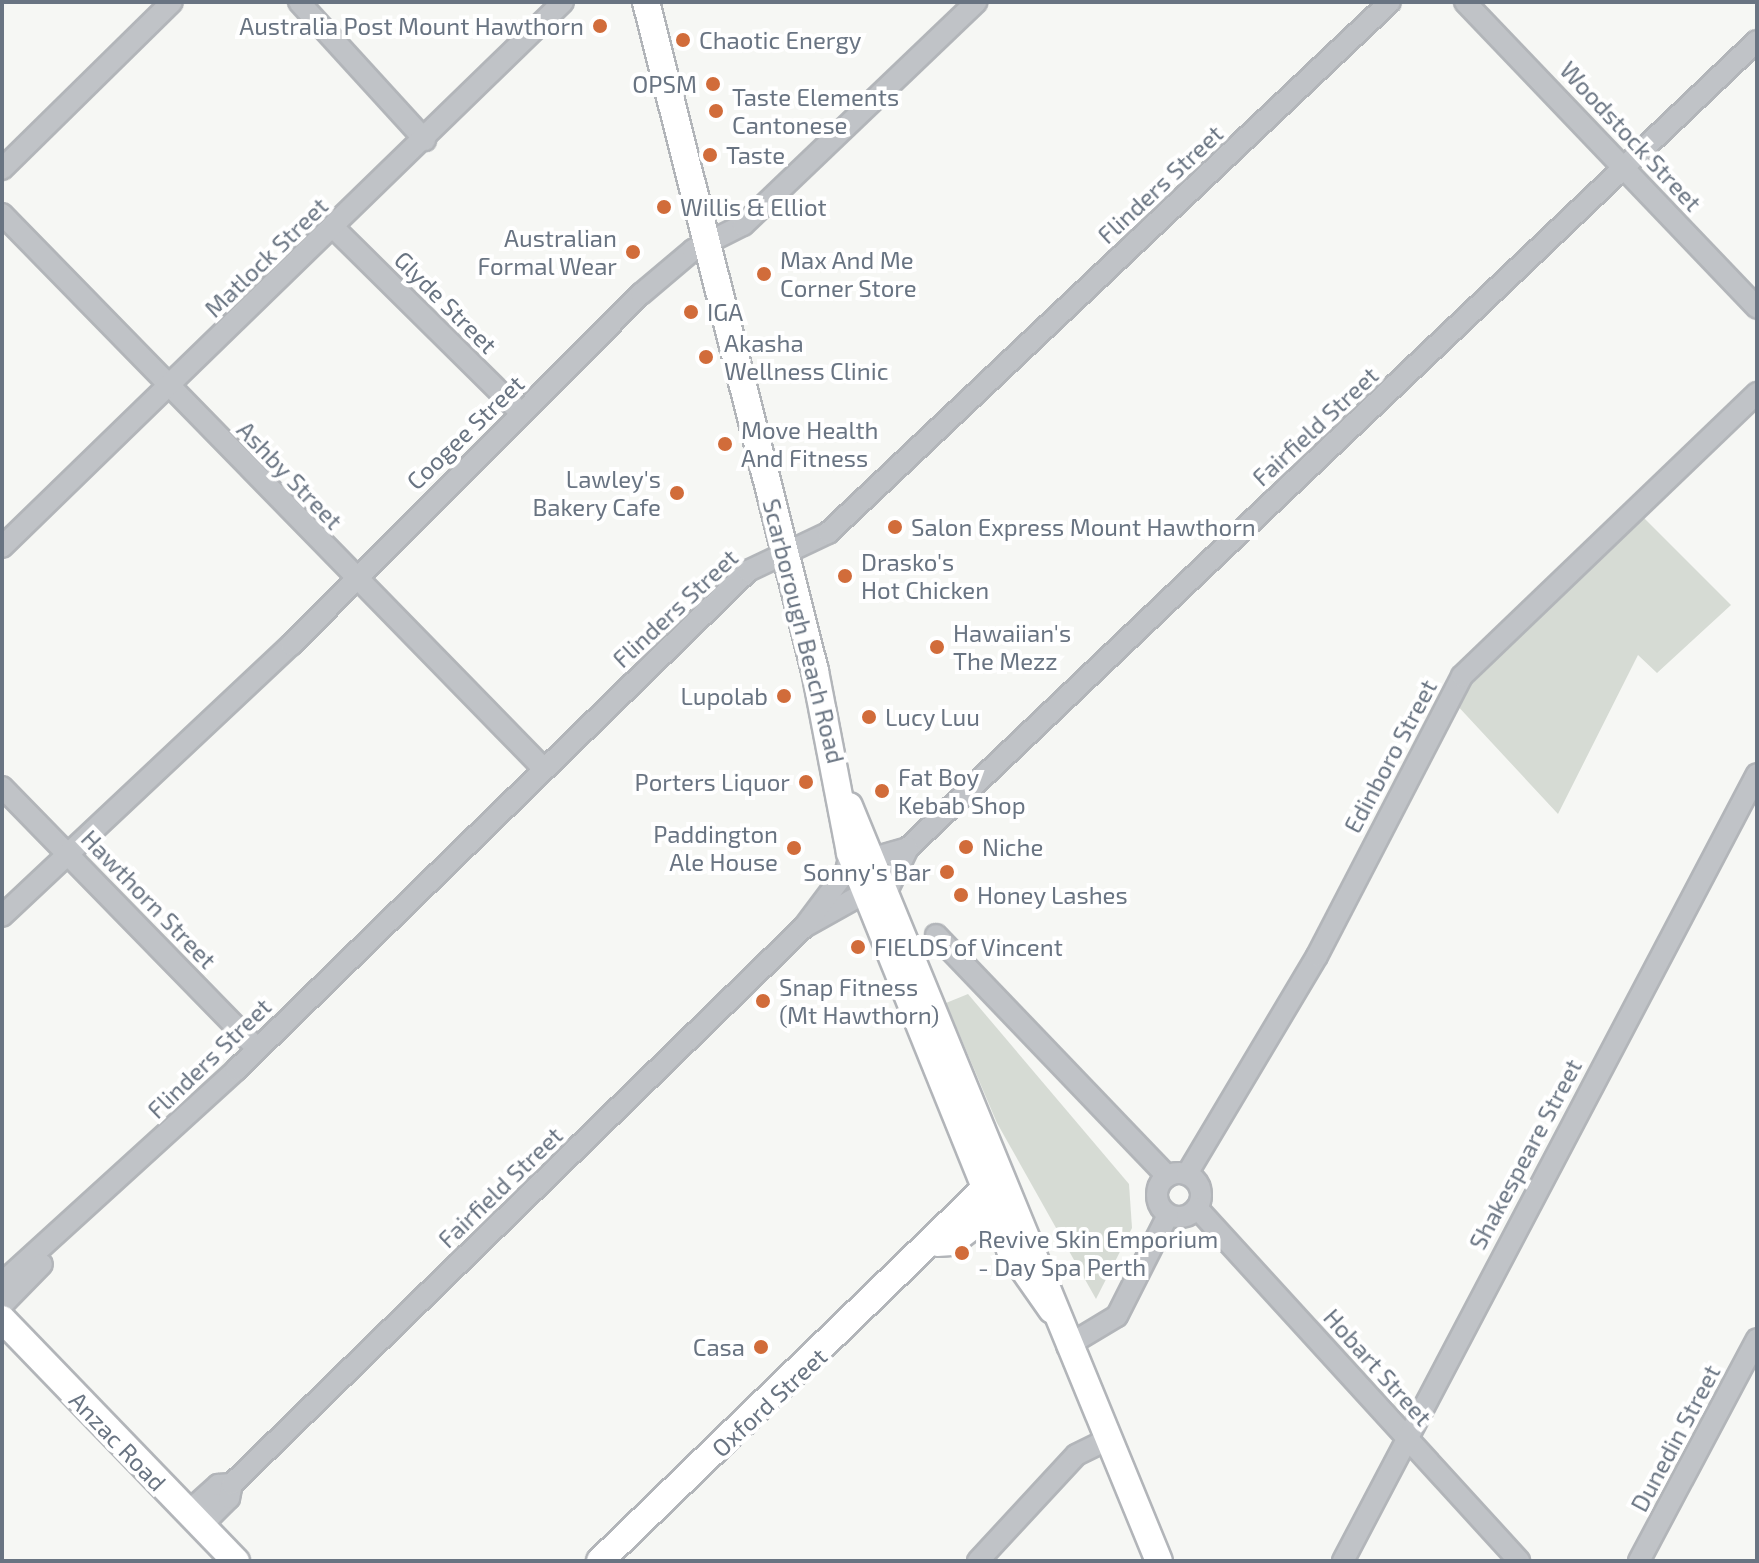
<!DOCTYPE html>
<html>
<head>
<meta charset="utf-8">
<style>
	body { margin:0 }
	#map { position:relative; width:1759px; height:1563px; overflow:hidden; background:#f6f7f4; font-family:"Exo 2",sans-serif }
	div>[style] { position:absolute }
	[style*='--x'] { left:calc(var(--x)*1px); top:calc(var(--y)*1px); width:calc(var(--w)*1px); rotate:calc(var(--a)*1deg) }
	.green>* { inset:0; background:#d6dbd4 }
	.roads { filter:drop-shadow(2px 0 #b2b5b9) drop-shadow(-2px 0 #b2b5b9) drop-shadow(0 2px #b2b5b9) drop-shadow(0 -2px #b2b5b9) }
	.minor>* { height:20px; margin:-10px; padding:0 10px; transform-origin:10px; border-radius:10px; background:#c0c3c7 }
	.minor>.ring { margin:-10px; padding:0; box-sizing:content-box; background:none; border:20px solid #c0c3c7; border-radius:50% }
	.major>* { height:26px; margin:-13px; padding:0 13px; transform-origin:13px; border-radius:13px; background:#fff }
	.dots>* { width:22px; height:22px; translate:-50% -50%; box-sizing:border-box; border:4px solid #fff; border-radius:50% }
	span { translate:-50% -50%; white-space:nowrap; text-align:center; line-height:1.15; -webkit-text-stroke:8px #fff; paint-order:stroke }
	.poi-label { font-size:24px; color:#697482 }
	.right { translate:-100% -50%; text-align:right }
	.left { translate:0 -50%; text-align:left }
	.street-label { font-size:24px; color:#697482 }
	.frame { position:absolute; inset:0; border:4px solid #697482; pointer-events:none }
</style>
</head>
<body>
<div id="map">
	<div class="green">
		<i style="clip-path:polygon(1641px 515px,1731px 605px,1657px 673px,1638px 655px,1558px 814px,1454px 702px)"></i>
		<i style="clip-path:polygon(968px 994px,1129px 1184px,1132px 1228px,1096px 1299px,997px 1123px,946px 1003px)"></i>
	</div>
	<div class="roads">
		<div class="minor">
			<i style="--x:299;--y:2;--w:187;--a:47.6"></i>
			<i style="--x:1465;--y:2;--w:423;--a:46.3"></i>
			<i style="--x:2;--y:169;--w:238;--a:-44.5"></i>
			<i style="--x:2;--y:214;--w:776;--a:45.68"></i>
			<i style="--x:334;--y:228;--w:263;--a:44.7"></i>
			<i style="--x:2;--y:547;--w:782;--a:-44.17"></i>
			<i style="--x:2;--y:787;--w:365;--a:45.7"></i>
			<i style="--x:887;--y:891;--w:48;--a:-64"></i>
			<i style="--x:908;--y:848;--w:1171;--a:-43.55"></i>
			<i style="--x:2;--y:916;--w:396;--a:-43.2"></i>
			<i style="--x:291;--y:645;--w:496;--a:-45.1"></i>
			<i style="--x:641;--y:294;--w:68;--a:-40.2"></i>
			<i style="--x:693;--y:250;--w:56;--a:-26.6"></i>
			<i style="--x:743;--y:225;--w:323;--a:-43.7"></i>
			<i style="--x:804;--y:927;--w:68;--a:-29.2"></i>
			<i style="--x:863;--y:894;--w:37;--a:-74"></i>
			<i style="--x:873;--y:858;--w:36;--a:-16"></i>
			<i style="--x:936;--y:935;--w:334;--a:46.2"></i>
			<i class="ring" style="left:1157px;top:1173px;width:24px;height:24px"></i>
			<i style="--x:1187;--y:1174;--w:254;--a:-59.2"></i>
			<i style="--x:1317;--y:956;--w:315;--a:-62.6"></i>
			<i style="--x:1462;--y:676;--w:409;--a:-43.8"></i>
			<i style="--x:1197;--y:1208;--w:478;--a:47.6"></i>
			<i style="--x:2;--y:1283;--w:316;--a:-42.3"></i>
			<i style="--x:236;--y:1070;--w:715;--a:-44.26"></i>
			<i style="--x:748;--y:571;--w:89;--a:-25.4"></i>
			<i style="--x:828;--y:533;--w:773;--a:-43.38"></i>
			<i style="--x:2;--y:1305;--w:57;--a:-45.7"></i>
			<i style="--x:1067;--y:1346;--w:58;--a:-31"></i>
			<i style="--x:1117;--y:1316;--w:113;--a:-63.2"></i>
			<i style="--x:187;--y:1513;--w:42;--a:-42.1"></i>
			<i style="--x:218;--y:1485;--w:14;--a:-4"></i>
			<i style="--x:201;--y:1526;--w:40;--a:-45"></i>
			<i style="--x:229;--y:1498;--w:14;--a:-78"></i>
			<i style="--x:232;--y:1484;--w:798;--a:-44.24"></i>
			<i style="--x:804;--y:927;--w:70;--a:-53.1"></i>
			<i style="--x:846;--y:871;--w:18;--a:-77"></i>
			<i style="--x:978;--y:1561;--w:144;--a:-47.2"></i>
			<i style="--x:1076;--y:1455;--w:34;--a:-26"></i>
			<i style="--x:1343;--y:1561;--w:889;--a:-62.25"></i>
			<i style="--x:1639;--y:1561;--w:251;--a:-62"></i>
		</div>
		<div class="major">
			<i style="--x:646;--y:2;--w:690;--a:75.82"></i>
			<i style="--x:815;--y:671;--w:185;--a:79.1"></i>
			<i style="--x:850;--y:853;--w:428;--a:68"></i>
			<i style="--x:1010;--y:1250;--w:73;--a:55"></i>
			<i style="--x:849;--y:806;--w:816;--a:67.68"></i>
			<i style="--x:937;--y:1243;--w:15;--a:-4"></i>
			<i style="--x:952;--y:1242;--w:68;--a:-37.9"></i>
			<i style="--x:2;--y:1319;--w:337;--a:46"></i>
			<i style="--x:600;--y:1561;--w:552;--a:-44.05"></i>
		</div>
	</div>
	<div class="dots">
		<i style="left:600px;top:26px;background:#d16c3a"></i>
		<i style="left:683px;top:40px;background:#d16c3a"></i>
		<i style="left:713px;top:84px;background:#d16c3a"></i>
		<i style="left:716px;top:111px;background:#d16c3a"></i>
		<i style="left:710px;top:155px;background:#d16c3a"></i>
		<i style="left:664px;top:207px;background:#d16c3a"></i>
		<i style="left:633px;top:252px;background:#d16c3a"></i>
		<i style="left:764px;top:274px;background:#d16c3a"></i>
		<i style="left:691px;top:312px;background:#d16c3a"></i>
		<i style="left:706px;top:357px;background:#d16c3a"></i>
		<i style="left:725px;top:444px;background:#d16c3a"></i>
		<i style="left:677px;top:493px;background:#d16c3a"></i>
		<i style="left:895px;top:527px;background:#d16c3a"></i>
		<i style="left:845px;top:576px;background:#d16c3a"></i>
		<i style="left:937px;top:647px;background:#d16c3a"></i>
		<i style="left:784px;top:696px;background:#d16c3a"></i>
		<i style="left:869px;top:717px;background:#d16c3a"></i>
		<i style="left:806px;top:782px;background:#d16c3a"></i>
		<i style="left:882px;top:791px;background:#d16c3a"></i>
		<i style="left:966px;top:847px;background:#d16c3a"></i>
		<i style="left:794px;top:848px;background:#d16c3a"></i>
		<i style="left:947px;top:872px;background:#d16c3a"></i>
		<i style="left:961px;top:895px;background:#d16c3a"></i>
		<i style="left:858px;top:947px;background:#d16c3a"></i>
		<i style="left:763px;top:1001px;background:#d16c3a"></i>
		<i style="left:962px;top:1253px;background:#d16c3a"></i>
		<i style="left:761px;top:1347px;background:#d16c3a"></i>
	</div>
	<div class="poi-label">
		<span class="right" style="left:584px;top:26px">Australia Post Mount Hawthorn</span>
		<span class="left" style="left:699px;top:40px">Chaotic Energy</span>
		<span class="right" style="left:697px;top:84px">OPSM</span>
		<span class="left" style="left:732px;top:111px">Taste Elements<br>Cantonese</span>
		<span class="left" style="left:726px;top:155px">Taste</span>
		<span class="left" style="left:680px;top:207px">Willis &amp; Elliot</span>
		<span class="right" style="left:617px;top:252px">Australian<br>Formal Wear</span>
		<span class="left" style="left:780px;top:274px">Max And Me<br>Corner Store</span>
		<span class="left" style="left:707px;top:312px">IGA</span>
		<span class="left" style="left:724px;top:357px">Akasha<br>Wellness Clinic</span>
		<span class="left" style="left:741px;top:444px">Move Health<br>And Fitness</span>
		<span class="right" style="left:661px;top:493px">Lawley's<br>Bakery Cafe</span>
		<span class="left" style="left:911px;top:527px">Salon Express Mount Hawthorn</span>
		<span class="left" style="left:861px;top:576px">Drasko's<br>Hot Chicken</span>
		<span class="left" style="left:953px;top:647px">Hawaiian's<br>The Mezz</span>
		<span class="right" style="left:768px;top:696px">Lupolab</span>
		<span class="left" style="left:885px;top:717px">Lucy Luu</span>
		<span class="left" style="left:898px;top:791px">Fat Boy<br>Kebab Shop</span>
		<span class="right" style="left:790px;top:782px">Porters Liquor</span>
		<span class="right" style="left:778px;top:848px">Paddington<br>Ale House</span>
		<span class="left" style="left:982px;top:847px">Niche</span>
		<span class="right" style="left:931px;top:872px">Sonny's Bar</span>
		<span class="left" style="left:977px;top:895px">Honey Lashes</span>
		<span class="left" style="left:874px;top:947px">FIELDS of Vincent</span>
		<span class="left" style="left:779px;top:1001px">Snap Fitness<br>(Mt Hawthorn)</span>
		<span class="left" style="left:978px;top:1253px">Revive Skin Emporium<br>- Day Spa Perth</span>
		<span class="right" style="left:745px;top:1347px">Casa</span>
	</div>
	<div class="street-label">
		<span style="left:1631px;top:136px;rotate:47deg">Woodstock Street</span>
		<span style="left:1160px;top:184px;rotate:-43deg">Flinders Street</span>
		<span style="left:266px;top:257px;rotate:-44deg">Matlock Street</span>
		<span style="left:446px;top:302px;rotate:45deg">Glyde Street</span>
		<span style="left:1315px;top:426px;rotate:-43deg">Fairfield Street</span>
		<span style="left:465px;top:432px;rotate:-44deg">Coogee Street</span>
		<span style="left:290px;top:475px;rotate:46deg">Ashby Street</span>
		<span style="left:675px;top:608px;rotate:-43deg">Flinders Street</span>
		<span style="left:804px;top:631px;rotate:76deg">Scarborough Beach Road</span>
		<span style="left:1390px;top:756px;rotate:-62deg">Edinboro Street</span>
		<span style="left:149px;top:899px;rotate:46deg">Hawthorn Street</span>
		<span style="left:209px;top:1058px;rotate:-44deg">Flinders Street</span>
		<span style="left:1525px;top:1154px;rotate:-62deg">Shakespeare Street</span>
		<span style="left:500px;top:1187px;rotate:-44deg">Fairfield Street</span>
		<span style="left:1378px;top:1367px;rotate:48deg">Hobart Street</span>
		<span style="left:769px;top:1402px;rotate:-43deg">Oxford Street</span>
		<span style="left:1675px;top:1438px;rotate:-62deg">Dunedin Street</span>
		<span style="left:118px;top:1441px;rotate:46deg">Anzac Road</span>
	</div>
	<div class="frame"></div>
</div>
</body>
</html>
